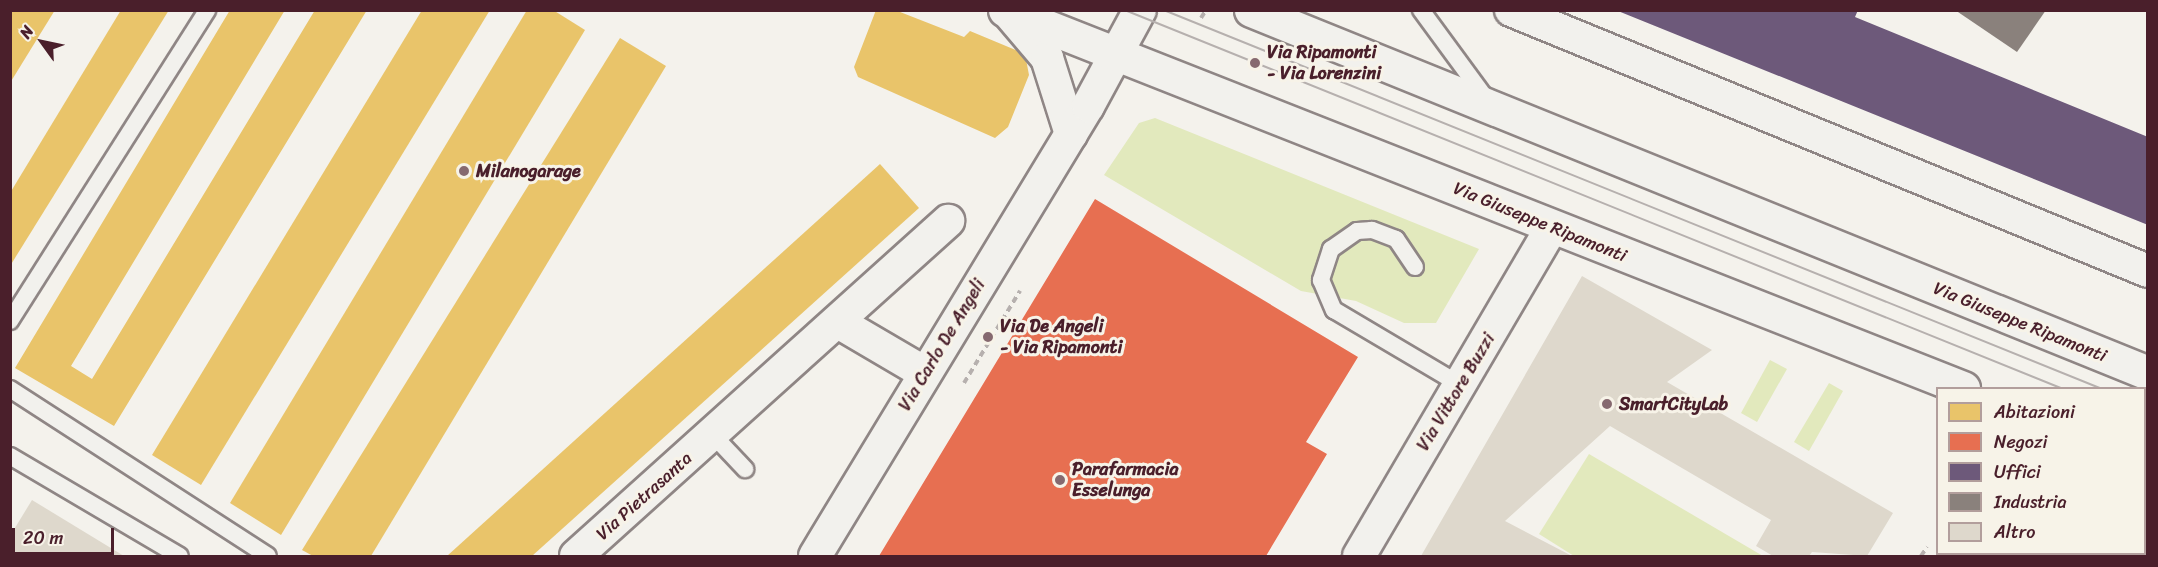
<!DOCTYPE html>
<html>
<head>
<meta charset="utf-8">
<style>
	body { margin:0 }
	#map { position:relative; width:2158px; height:567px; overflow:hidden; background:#f4f2ec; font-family:Sriracha,sans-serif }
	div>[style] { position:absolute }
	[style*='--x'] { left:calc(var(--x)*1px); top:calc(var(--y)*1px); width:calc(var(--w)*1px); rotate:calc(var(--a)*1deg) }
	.green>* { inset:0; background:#e2e9bd }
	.homes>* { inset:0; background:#e9c46a }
	.shops>* { inset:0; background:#e76f51 }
	.offices>* { inset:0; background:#6d597a }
	.industry>* { inset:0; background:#8a817c }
	.building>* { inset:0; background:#ded8cc }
	.path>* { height:4px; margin-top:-2px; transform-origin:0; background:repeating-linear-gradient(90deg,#b6b0ae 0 6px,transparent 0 10.5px) }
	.roads { filter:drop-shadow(2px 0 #8f8685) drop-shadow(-2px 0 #8f8685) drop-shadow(0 2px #8f8685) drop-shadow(0 -2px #8f8685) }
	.service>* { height:16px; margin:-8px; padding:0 8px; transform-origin:8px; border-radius:8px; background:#f2f1ed }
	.minor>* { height:32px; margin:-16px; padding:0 16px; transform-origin:16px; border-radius:16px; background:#f2f1ed }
	.tertiary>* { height:33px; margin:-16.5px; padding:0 16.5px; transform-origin:16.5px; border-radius:16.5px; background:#f2f1ed }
	.tram>* { height:1.5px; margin:-0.75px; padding:0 0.75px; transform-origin:0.75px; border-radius:0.75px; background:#b6b0ae }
	.dots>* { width:16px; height:16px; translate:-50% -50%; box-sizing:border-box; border:3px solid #f7f3e8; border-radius:50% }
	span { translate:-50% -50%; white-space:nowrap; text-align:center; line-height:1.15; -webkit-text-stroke:6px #f7f3e8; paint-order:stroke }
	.poi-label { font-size:18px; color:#4a1f2b; font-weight:700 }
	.left { translate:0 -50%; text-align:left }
	.street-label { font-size:18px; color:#4a1f2b }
	.frame { position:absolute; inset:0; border:12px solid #4a1f2b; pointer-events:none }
	.legend { position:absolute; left:1936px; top:387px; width:210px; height:168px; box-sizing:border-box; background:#f7f3e8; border:2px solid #b29e9c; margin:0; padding:8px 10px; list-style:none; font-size:18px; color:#4a1f2b }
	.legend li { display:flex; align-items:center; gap:12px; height:30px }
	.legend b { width:30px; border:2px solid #b29e9c }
	.north { position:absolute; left:12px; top:12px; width:60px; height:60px; -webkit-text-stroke:4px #f7f3e8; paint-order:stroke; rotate:303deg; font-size:16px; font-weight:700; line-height:24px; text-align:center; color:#4a1f2b }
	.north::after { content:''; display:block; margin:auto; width:21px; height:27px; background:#4a1f2b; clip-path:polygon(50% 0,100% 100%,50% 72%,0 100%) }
	.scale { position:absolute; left:12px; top:528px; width:102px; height:27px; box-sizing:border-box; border:3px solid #4a1f2b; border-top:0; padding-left:8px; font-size:18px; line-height:21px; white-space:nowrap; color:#4a1f2b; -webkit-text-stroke:4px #f7f3e8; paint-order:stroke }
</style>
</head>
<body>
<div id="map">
	<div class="green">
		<i style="clip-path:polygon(1155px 118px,1479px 249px,1436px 323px,1404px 323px,1356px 301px,1301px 291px,1104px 175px,1139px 123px)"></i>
		<i style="clip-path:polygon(1770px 360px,1787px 369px,1757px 422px,1741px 413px)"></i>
		<i style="clip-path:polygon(1829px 383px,1843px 391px,1809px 451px,1794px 442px)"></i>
		<i style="clip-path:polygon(1589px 454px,1763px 556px,1574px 556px,1539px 534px)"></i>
	</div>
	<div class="homes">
		<i style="clip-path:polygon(13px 10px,55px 10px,10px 83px,10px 15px)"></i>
		<i style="clip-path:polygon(121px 10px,169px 10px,10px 266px,10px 193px)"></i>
		<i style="clip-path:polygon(230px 10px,285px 10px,71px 366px,92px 379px,315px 10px,367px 10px,114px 426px,15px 368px)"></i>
		<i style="clip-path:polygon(422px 10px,490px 10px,201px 485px,152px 455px)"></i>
		<i style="clip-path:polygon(527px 10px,553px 10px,585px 30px,281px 535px,230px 503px)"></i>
		<i style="clip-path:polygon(876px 10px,895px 10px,964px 37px,970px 31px,1025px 54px,1029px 75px,1008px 127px,995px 138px,858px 77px,854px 67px)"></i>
		<i style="clip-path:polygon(620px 38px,666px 66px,371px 556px,313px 556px,302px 550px)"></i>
		<i style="clip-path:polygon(880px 164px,919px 208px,532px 556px,447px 556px)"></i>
	</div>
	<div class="shops">
		<i style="clip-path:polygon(1095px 199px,1358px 357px,1306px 442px,1327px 454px,1266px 556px,879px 556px)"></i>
		<i style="clip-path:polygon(2144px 511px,2148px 556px,2098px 556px,2144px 554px)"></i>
	</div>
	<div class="offices">
		<i style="clip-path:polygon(1858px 10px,1855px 17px,2148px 137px,2148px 225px,1618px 11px)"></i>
	</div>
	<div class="industry">
		<i style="clip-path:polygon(1955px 10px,2046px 10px,2017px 52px)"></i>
	</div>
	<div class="building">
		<i style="clip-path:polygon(1582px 276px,1712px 350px,1667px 382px,1893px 513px,1867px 556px,1812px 552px,1809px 556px,1773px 556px,1756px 546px,1771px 520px,1610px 426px,1505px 521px,1572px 556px,1421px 556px)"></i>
		<i style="clip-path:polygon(32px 500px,124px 556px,10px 556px,10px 536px)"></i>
	</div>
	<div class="path">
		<i style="--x:1201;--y:18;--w:9;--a:-58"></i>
		<i style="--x:964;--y:383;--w:108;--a:-58.7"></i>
		<i style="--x:1921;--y:556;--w:11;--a:-56"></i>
	</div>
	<div class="roads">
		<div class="service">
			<i style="--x:1421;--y:10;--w:112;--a:53.7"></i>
			<i style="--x:1415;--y:267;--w:34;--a:-124"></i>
			<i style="--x:1396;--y:239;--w:26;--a:-159"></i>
			<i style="--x:1372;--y:230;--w:15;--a:176"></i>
			<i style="--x:1357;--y:231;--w:32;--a:145"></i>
			<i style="--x:1331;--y:249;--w:33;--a:108"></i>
			<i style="--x:1321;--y:280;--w:33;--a:67"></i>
			<i style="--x:1334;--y:310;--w:147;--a:30.6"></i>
			<i style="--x:10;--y:321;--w:368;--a:-57.6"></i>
			<i style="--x:10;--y:389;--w:307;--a:32.9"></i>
			<i style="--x:713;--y:435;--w:47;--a:46.7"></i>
			<i style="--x:10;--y:456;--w:197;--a:30.5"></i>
		</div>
		<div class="minor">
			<i style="--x:1511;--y:10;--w:688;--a:22.28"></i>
			<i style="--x:1007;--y:11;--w:62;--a:49.6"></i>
			<i style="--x:1047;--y:58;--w:80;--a:72.5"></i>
			<i style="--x:838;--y:322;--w:101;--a:30.4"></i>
			<i style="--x:2144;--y:427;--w:6;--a:-51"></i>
			<i style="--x:576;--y:556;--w:501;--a:-42"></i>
			<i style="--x:815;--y:556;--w:526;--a:-58.76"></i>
			<i style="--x:1088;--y:106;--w:109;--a:-61.6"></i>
			<i style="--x:1359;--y:556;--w:381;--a:-59.6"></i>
			<i style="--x:2064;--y:556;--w:3;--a:-45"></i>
		</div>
		<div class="tertiary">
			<i style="--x:1005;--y:10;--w:1030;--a:21.53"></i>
			<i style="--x:1251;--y:10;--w:968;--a:22.03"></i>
			<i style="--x:2144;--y:456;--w:4;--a:14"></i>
		</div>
	</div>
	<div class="tram">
		<i style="--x:1125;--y:10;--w:1009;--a:21.99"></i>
		<i style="--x:1164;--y:10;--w:1009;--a:21.99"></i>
		<i style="--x:2144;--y:407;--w:4;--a:14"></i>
		<i style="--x:2144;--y:422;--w:4;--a:27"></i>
	</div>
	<div class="dots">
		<i style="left:1255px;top:63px;background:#86696f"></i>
		<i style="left:464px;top:171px;background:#86696f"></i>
		<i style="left:988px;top:337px;background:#86696f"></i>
		<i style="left:1607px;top:404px;background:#86696f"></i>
		<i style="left:1060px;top:480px;background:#86696f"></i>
	</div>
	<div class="poi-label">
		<span class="left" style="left:1267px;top:63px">Via Ripamonti<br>- Via Lorenzini</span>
		<span class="left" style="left:476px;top:171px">Milanogarage</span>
		<span class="left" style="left:1000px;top:337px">Via De Angeli<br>- Via Ripamonti</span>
		<span class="left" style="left:1619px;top:404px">SmartCityLab</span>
		<span class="left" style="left:1072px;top:480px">Parafarmacia<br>Esselunga</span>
	</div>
	<div class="street-label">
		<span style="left:1540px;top:222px;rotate:22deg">Via Giuseppe Ripamonti</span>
		<span style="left:2020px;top:322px;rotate:22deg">Via Giuseppe Ripamonti</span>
		<span style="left:942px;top:345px;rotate:-59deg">Via Carlo De Angeli</span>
		<span style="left:1456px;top:392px;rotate:-59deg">Via Vittore Buzzi</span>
		<span style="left:644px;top:496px;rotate:-42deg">Via Pietrasanta</span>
	</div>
	<div class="frame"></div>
	<ul class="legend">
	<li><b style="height:16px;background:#e9c46a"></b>Abitazioni</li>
	<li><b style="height:16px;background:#e76f51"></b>Negozi</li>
	<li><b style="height:16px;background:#6d597a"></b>Uffici</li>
	<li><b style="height:16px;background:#8a817c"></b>Industria</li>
	<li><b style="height:16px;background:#ded8cc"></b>Altro</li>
	</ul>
	<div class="north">N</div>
	<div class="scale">20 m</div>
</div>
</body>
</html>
